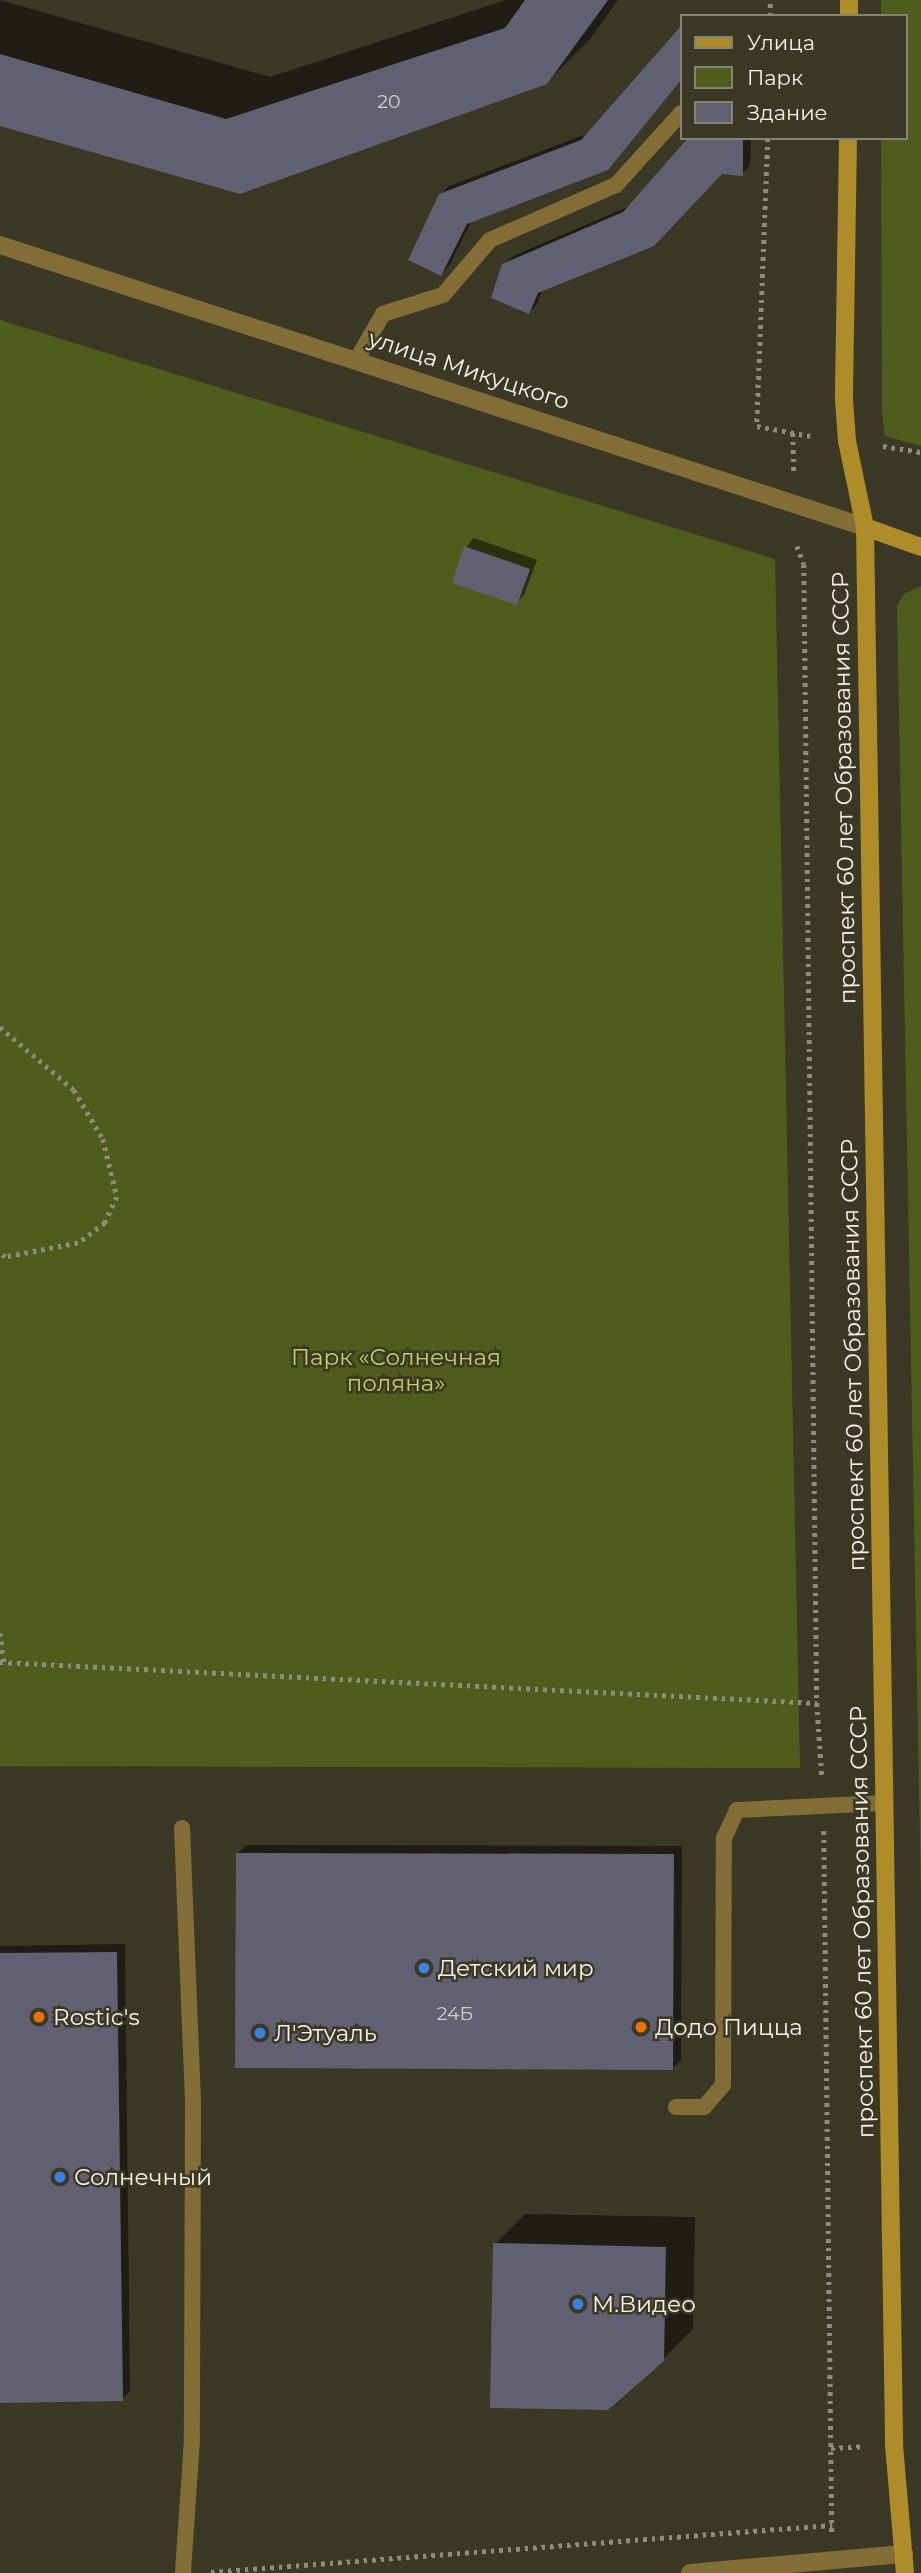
<!DOCTYPE html>
<html>
<head>
<meta charset="utf-8">
<style>
	body { margin:0 }
	#map { position:relative; width:921px; height:2573px; overflow:hidden; background:#3b3826; font-family:Montserrat,sans-serif }
	div>[style] { position:absolute }
	[style*='--x'] { left:calc(var(--x)*1px); top:calc(var(--y)*1px); width:calc(var(--w)*1px); rotate:calc(var(--a)*1deg) }
	.green>* { inset:0; background:#4f5c1c }
	.shadow>* { inset:0; background:#0007 }
	.building>* { inset:0; background:#626073 }
	.path>* { height:4.5px; margin-top:-2.25px; transform-origin:0; background:repeating-linear-gradient(90deg,#8f8c7d 0 3.5px,transparent 0 8.5px) }
	.service>* { height:16px; margin:-8px; padding:0 8px; transform-origin:8px; border-radius:8px; background:#846e37 }
	.minor>* { height:18px; margin:-9px; padding:0 9px; transform-origin:9px; border-radius:9px; background:#846e37 }
	.tertiary>* { height:18px; margin:-9px; padding:0 9px; transform-origin:9px; border-radius:9px; background:#846e37 }
	.secondary>* { height:18px; margin:-9px; padding:0 9px; transform-origin:9px; border-radius:9px; background:#ae8c2a }
	.dots>* { width:19px; height:19px; translate:-50% -50%; box-sizing:border-box; border:4px solid #3b3826; border-radius:50% }
	span { translate:-50% -50%; white-space:nowrap; text-align:center; line-height:1.15; -webkit-text-stroke:5px #3b3826; paint-order:stroke }
	.number-label { font-size:19px; color:#d1cfcc }
	.number-label span { -webkit-text-stroke-width:0 }
	.street-label { font-size:23px; color:#f6f4e9 }
	.park-label { font-size:23px; color:#bcd460 }
	.poi-label { font-size:23px; color:#f6f4e9 }
	.left { translate:0 -50%; text-align:left }
	.legend { position:absolute; left:680px; top:14px; width:228px; height:126px; box-sizing:border-box; background:#3b3826; border:2px solid #868374; margin:0; padding:9px 12px; list-style:none; font-size:21px; color:#f6f4e9 }
	.legend li { display:flex; align-items:center; gap:14px; height:35px }
	.legend b { width:35px; border:2px solid #868374 }
</style>
</head>
<body>
<div id="map">
	<div class="green">
		<i style="clip-path:polygon(881px 0,921px 0,921px 446px,885px 436px,882px 414px,881px 138px,905px 138px,905px 16px,881px 16px)"></i>
		<i style="clip-path:polygon(0 320px,775px 559px,800px 1768px,0 1766px)"></i>
		<i style="clip-path:polygon(921px 586px,921px 1899px,897px 606px,904px 594px)"></i>
	</div>
	<div class="shadow">
		<i style="clip-path:polygon(0 0,270px 77px,506px 0,618px 0,590px 39px,546px 83px,240px 192px,0 125px)"></i>
		<i style="clip-path:polygon(681px 29px,681px 79px,616px 159px,472px 220px,449px 266px,441px 274px,440px 195px,449px 186px,589px 133px)"></i>
		<i style="clip-path:polygon(690px 138px,751px 138px,750px 165px,742px 174px,729px 169px,543px 289px,537px 304px,529px 312px,504px 265px,513px 256px,632px 205px)"></i>
		<i style="clip-path:polygon(474px 538px,537px 560px,524px 595px,516px 603px,466px 547px)"></i>
		<i style="clip-path:polygon(246px 1845px,682px 1846px,681px 2060px,673px 2068px,238px 1853px)"></i>
		<i style="clip-path:polygon(125px 1944px,130px 2391px,122px 2399px,0 2401px,0 1946px)"></i>
		<i style="clip-path:polygon(525px 2214px,695px 2217px,693px 2329px,662px 2360px,495px 2244px)"></i>
	</div>
	<div class="building">
		<i style="clip-path:polygon(525px 0,608px 0,547px 84px,240px 194px,0 126px,0 54px,226px 119px,505px 28px)"></i>
		<i style="clip-path:polygon(681px 26px,681px 80px,608px 170px,467px 224px,441px 276px,408px 260px,439px 194px,581px 140px)"></i>
		<i style="clip-path:polygon(688px 138px,743px 138px,743px 176px,722px 174px,654px 246px,538px 293px,529px 314px,491px 298px,502px 264px,623px 212px)"></i>
		<i style="clip-path:polygon(464px 546px,530px 569px,517px 605px,452px 583px)"></i>
		<i style="clip-path:polygon(236px 1853px,674px 1854px,673px 2070px,235px 2068px)"></i>
		<i style="clip-path:polygon(117px 1952px,123px 2401px,0 2403px,0 1953px)"></i>
		<i style="clip-path:polygon(493px 2243px,666px 2247px,664px 2361px,608px 2410px,490px 2408px)"></i>
	</div>
	<div class="path">
		<i style="--x:770;--y:16;--w:16;--a:-90"></i>
		<i style="--x:768;--y:138;--w:288;--a:92.2"></i>
		<i style="--x:757;--y:426;--w:54;--a:10.7"></i>
		<i style="--x:793;--y:433;--w:42;--a:88.6"></i>
		<i style="--x:883;--y:446;--w:38;--a:9"></i>
		<i style="--x:797;--y:546;--w:19;--a:69"></i>
		<i style="--x:804;--y:564;--w:1139;--a:89.35"></i>
		<i style="--x:0;--y:1027;--w:97;--a:40.4"></i>
		<i style="--x:74;--y:1090;--w:57;--a:59.4"></i>
		<i style="--x:103;--y:1139;--w:60;--a:76.4"></i>
		<i style="--x:117;--y:1197;--w:29;--a:115"></i>
		<i style="--x:105;--y:1223;--w:34;--a:143"></i>
		<i style="--x:78;--y:1243;--w:74;--a:169.1"></i>
		<i style="--x:5;--y:1257;--w:6;--a:-141"></i>
		<i style="--x:0;--y:1633;--w:29;--a:82"></i>
		<i style="--x:0;--y:1662;--w:818;--a:2.87"></i>
		<i style="--x:817;--y:1703;--w:74;--a:86.1"></i>
		<i style="--x:824;--y:1831;--w:702;--a:89.35"></i>
		<i style="--x:831;--y:2448;--w:33;--a:-3"></i>
		<i style="--x:211;--y:2572;--w:623;--a:-4.33"></i>
	</div>
	<div class="service">
		<i style="--x:357;--y:359;--w:52;--a:-60"></i>
		<i style="--x:383;--y:314;--w:63;--a:-17.6"></i>
		<i style="--x:443;--y:295;--w:72;--a:-49.5"></i>
		<i style="--x:490;--y:240;--w:137;--a:-23.6"></i>
		<i style="--x:616;--y:185;--w:97;--a:-47.9"></i>
		<i style="--x:182;--y:1828;--w:279;--a:87.7"></i>
		<i style="--x:193;--y:2107;--w:333;--a:90.2"></i>
		<i style="--x:192;--y:2440;--w:133;--a:93.9"></i>
		<i style="--x:676;--y:2107;--w:28;--a:0"></i>
		<i style="--x:704;--y:2107;--w:29;--a:-49"></i>
		<i style="--x:723;--y:2085;--w:247;--a:-89.8"></i>
		<i style="--x:724;--y:1838;--w:31;--a:-65"></i>
		<i style="--x:737;--y:1810;--w:147;--a:-2.7"></i>
	</div>
	<div class="minor">
		<i style="--x:690;--y:2573;--w:215;--a:-5.1"></i>
	</div>
	<div class="tertiary">
		<i style="--x:0;--y:245;--w:910;--a:18.06"></i>
	</div>
	<div class="secondary">
		<i style="--x:849;--y:16;--w:16;--a:-90"></i>
		<i style="--x:848;--y:138;--w:262;--a:90.9"></i>
		<i style="--x:844;--y:400;--w:41;--a:85.8"></i>
		<i style="--x:847;--y:441;--w:88;--a:78.2"></i>
		<i style="--x:865;--y:527;--w:1918;--a:89.13"></i>
		<i style="--x:894;--y:2445;--w:128;--a:85.1"></i>
		<i style="--x:865;--y:527;--w:59;--a:19.7"></i>
	</div>
	<div class="dots">
		<i style="left:424px;top:1968px;background:#3f7fe0"></i>
		<i style="left:39px;top:2017px;background:#e8710a"></i>
		<i style="left:641px;top:2027px;background:#e8710a"></i>
		<i style="left:260px;top:2033px;background:#3f7fe0"></i>
		<i style="left:60px;top:2177px;background:#3f7fe0"></i>
		<i style="left:578px;top:2304px;background:#3f7fe0"></i>
	</div>
	<div class="number-label">
		<span style="left:389px;top:102px">20</span>
		<span style="left:455px;top:2014px">24Б</span>
	</div>
	<div class="street-label">
		<span style="left:469px;top:370px;rotate:18deg">улица Микуцкого</span>
		<span style="left:844px;top:788px;rotate:-91deg">проспект 60 лет Образования СССР</span>
		<span style="left:853px;top:1355px;rotate:-91deg">проспект 60 лет Образования СССР</span>
		<span style="left:862px;top:1922px;rotate:-91deg">проспект 60 лет Образования СССР</span>
	</div>
	<div class="park-label">
		<span style="left:396px;top:1370px">Парк «Солнечная<br>поляна»</span>
	</div>
	<div class="poi-label">
		<span class="left" style="left:438px;top:1968px">Детский мир</span>
		<span class="left" style="left:53px;top:2017px">Rostic's</span>
		<span class="left" style="left:655px;top:2027px">Додо Пицца</span>
		<span class="left" style="left:274px;top:2033px">Л'Этуаль</span>
		<span class="left" style="left:74px;top:2177px">Солнечный</span>
		<span class="left" style="left:592px;top:2304px">М.Видео</span>
	</div>
	<ul class="legend">
	<li><b style="height:9px;background:#ae8c2a"></b>Улица</li>
	<li><b style="height:19px;background:#4f5c1c"></b>Парк</li>
	<li><b style="height:19px;background:#626073"></b>Здание</li>
	</ul>
</div>
</body>
</html>
